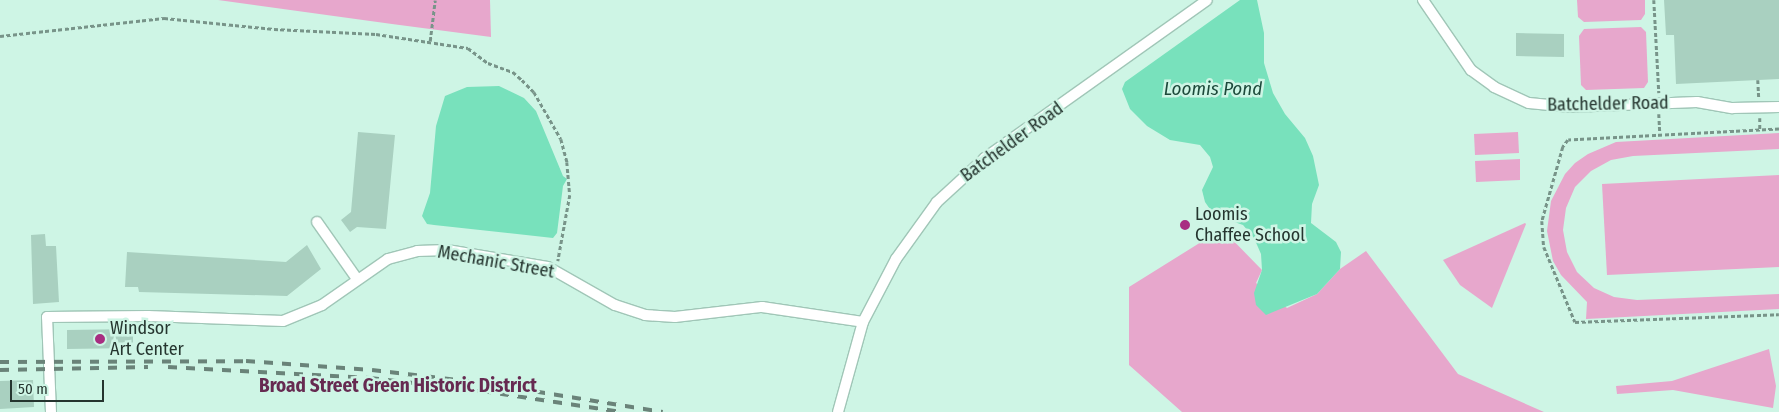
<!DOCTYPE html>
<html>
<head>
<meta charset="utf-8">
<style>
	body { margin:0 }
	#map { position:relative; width:1779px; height:412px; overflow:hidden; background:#cef5e5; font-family:"Fira Sans Condensed",sans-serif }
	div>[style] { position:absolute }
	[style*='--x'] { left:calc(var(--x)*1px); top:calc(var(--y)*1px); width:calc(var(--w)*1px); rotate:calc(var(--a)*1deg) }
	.green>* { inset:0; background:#e7a7cc }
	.water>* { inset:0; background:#78e1bc }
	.building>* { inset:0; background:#a9d0c0 }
	.path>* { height:2.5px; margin-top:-1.25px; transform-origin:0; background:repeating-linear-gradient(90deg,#789489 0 4px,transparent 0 6.5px) }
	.roads { filter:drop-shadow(1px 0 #a0c6b7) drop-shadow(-1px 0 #a0c6b7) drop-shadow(0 1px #a0c6b7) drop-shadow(0 -1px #a0c6b7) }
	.street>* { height:10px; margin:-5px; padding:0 5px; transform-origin:5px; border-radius:5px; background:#fff }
	.rail>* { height:4px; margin-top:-2px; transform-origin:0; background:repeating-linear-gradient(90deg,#6a8379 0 9px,transparent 0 18px) }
	.dots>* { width:14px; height:14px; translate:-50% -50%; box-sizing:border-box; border:2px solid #cef5e5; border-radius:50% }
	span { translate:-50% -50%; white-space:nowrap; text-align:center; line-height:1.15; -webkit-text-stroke:5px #cef5e5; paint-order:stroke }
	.street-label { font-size:18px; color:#25352f }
	.poi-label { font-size:18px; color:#25352f }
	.left { translate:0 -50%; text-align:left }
	.water-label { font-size:19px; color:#1d4a3b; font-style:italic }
	.neighbourhood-label { font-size:19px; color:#662a51; font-weight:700 }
	.scale { position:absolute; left:10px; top:380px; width:94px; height:22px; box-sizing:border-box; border:2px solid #25352f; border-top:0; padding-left:6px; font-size:15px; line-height:18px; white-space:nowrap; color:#25352f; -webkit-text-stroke:4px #cef5e5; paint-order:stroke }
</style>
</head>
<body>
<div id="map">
	<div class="green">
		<i style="clip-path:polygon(218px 0,490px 0,491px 37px,392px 24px)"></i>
		<i style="clip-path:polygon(1577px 0,1645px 0,1645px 14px,1641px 20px,1584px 22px,1578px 17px)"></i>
		<i style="clip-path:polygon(1641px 27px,1646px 32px,1648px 82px,1644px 88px,1586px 90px,1581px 85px,1579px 36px,1584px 29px)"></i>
		<i style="clip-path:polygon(1518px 132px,1519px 153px,1475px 155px,1474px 134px)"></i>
		<i style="clip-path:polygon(1779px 133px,1779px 149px,1633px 156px,1611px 160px,1591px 171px,1575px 187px,1566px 208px,1563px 230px,1567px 252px,1577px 272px,1594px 288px,1614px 297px,1637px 300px,1779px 294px,1779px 309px,1586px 319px,1587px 302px,1561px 275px,1553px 261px,1547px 231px,1551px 201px,1565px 174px,1575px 163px,1588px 154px,1616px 142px)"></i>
		<i style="clip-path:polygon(1520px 159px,1520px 180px,1476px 182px,1475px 161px)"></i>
		<i style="clip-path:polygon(1779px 175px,1779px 267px,1607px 275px,1602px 184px)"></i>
		<i style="clip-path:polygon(1525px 223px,1526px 224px,1492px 308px,1460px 285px,1443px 260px)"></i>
		<i style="clip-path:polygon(1222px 229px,1262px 270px,1256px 283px,1287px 308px,1317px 294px,1340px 269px,1366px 251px,1458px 374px,1544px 412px,1182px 412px,1129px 365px,1129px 287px)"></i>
		<i style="clip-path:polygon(1769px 349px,1776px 386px,1773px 408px,1673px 390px,1617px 394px,1616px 386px,1672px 381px)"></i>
	</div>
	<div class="water">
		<i style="clip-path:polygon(1240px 0,1257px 0,1264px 33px,1264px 63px,1273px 93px,1285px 114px,1305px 138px,1313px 156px,1319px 185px,1312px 204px,1311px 223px,1336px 242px,1341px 252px,1340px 269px,1317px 294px,1266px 315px,1256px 305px,1254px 293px,1262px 270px,1261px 254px,1254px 238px,1243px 225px,1214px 215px,1205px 202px,1202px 190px,1213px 167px,1210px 157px,1200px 145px,1170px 140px,1147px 126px,1130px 109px,1122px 89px,1125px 82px)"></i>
		<i style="clip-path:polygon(499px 86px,524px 98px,536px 111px,563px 176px,567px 179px,563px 186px,557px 233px,553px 238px,434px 225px,427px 224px,422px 216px,430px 193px,436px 126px,445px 96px,467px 87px)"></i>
	</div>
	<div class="building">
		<i style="clip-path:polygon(1664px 0,1779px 0,1779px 79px,1676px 84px,1674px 35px,1666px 35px)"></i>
		<i style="clip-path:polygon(1516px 33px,1564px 34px,1564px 57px,1516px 56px)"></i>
		<i style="clip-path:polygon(358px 132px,395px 135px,386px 229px,357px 227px,350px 232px,341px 220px,351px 212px)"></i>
		<i style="clip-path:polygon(45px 234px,46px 246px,56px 246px,59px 302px,33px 304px,31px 235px)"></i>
		<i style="clip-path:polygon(307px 245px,321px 269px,287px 296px,139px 292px,138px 287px,125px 287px,127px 252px,286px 262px)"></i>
		<i style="clip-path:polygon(133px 329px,133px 348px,67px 349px,67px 330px)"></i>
		<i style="clip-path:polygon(33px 380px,34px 407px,0 409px,0 381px)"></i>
	</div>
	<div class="path">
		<i style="--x:1654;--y:0;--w:93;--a:86.9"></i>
		<i style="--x:0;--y:36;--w:165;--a:-6.3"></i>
		<i style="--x:164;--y:18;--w:111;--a:5.7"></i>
		<i style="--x:274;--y:29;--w:102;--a:2.8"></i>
		<i style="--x:376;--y:34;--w:93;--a:8.7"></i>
		<i style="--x:468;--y:48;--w:25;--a:37"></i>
		<i style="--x:488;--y:63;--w:27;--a:20"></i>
		<i style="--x:513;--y:72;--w:12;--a:42"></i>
		<i style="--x:522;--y:80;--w:17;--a:45"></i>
		<i style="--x:534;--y:92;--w:54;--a:60.1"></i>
		<i style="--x:561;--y:139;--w:24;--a:75"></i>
		<i style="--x:567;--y:162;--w:33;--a:85"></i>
		<i style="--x:570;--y:195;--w:67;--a:100.3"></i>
		<i style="--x:430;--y:41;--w:41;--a:-83"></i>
		<i style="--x:1758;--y:80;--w:18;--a:87"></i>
		<i style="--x:1659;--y:114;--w:21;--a:87"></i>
		<i style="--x:1760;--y:118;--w:11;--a:90"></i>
		<i style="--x:1779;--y:129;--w:211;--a:177"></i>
		<i style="--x:1568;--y:140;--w:9;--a:126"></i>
		<i style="--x:1563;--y:147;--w:77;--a:105.8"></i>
		<i style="--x:1542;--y:221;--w:26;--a:86"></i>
		<i style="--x:1544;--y:247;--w:81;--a:67.5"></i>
		<i style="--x:1575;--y:322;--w:204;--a:-2.2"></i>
	</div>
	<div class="roads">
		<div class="street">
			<i style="--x:1423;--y:0;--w:85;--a:55.6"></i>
			<i style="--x:1471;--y:70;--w:29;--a:36"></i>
			<i style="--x:1494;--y:87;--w:38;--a:25"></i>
			<i style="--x:1529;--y:103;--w:41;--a:5.6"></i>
			<i style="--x:1570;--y:107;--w:127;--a:-2.3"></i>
			<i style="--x:1697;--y:102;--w:36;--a:10"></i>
			<i style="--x:1732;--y:108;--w:47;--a:-1.2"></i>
			<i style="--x:317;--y:222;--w:70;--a:54.9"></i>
			<i style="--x:51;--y:412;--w:95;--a:-92.4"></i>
			<i style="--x:47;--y:317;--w:101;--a:-0.6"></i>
			<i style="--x:148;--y:316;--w:135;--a:2.1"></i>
			<i style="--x:283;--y:321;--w:42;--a:-22.3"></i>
			<i style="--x:322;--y:305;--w:80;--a:-34.9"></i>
			<i style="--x:388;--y:259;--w:30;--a:-15"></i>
			<i style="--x:417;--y:251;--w:30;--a:-2"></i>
			<i style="--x:447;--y:250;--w:102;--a:9.6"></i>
			<i style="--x:548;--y:267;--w:77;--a:29.6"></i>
			<i style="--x:615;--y:305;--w:32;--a:18"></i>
			<i style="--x:645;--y:315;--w:30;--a:4"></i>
			<i style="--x:675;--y:317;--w:88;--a:-6.6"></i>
			<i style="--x:762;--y:307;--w:102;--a:8.4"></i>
			<i style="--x:838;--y:412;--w:93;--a:-74.5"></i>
			<i style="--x:863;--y:322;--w:71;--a:-62.4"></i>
			<i style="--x:896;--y:259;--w:70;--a:-54.3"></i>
			<i style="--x:937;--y:202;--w:65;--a:-42.5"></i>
			<i style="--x:985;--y:158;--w:272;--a:-35.4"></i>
		</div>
	</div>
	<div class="rail">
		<i style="--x:0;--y:362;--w:246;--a:-0.2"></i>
		<i style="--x:246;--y:361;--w:126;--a:4.1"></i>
		<i style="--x:372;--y:370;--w:112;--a:6.7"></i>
		<i style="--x:483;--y:383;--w:182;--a:9.2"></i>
		<i style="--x:168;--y:367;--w:202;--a:3.1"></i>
		<i style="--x:370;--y:378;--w:113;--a:6.6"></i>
		<i style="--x:482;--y:391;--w:141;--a:8.6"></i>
		<i style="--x:0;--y:370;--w:148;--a:-1.2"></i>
	</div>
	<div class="dots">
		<i style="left:1185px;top:225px;background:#a82d81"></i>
		<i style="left:100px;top:339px;background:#a82d81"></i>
	</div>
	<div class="street-label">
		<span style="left:1608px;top:104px;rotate:-1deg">Batchelder Road</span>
		<span style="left:1012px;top:142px;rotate:-36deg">Batchelder Road</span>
		<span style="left:496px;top:262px;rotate:10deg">Mechanic Street</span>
	</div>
	<div class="poi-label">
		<span class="left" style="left:1195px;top:225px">Loomis<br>Chaffee School</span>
		<span class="left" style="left:110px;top:339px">Windsor<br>Art Center</span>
	</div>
	<div class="water-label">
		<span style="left:1213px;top:89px">Loomis Pond</span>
	</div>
	<div class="neighbourhood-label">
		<span style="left:398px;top:386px">Broad Street Green Historic District</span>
	</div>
	<div class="scale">50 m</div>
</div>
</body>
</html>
